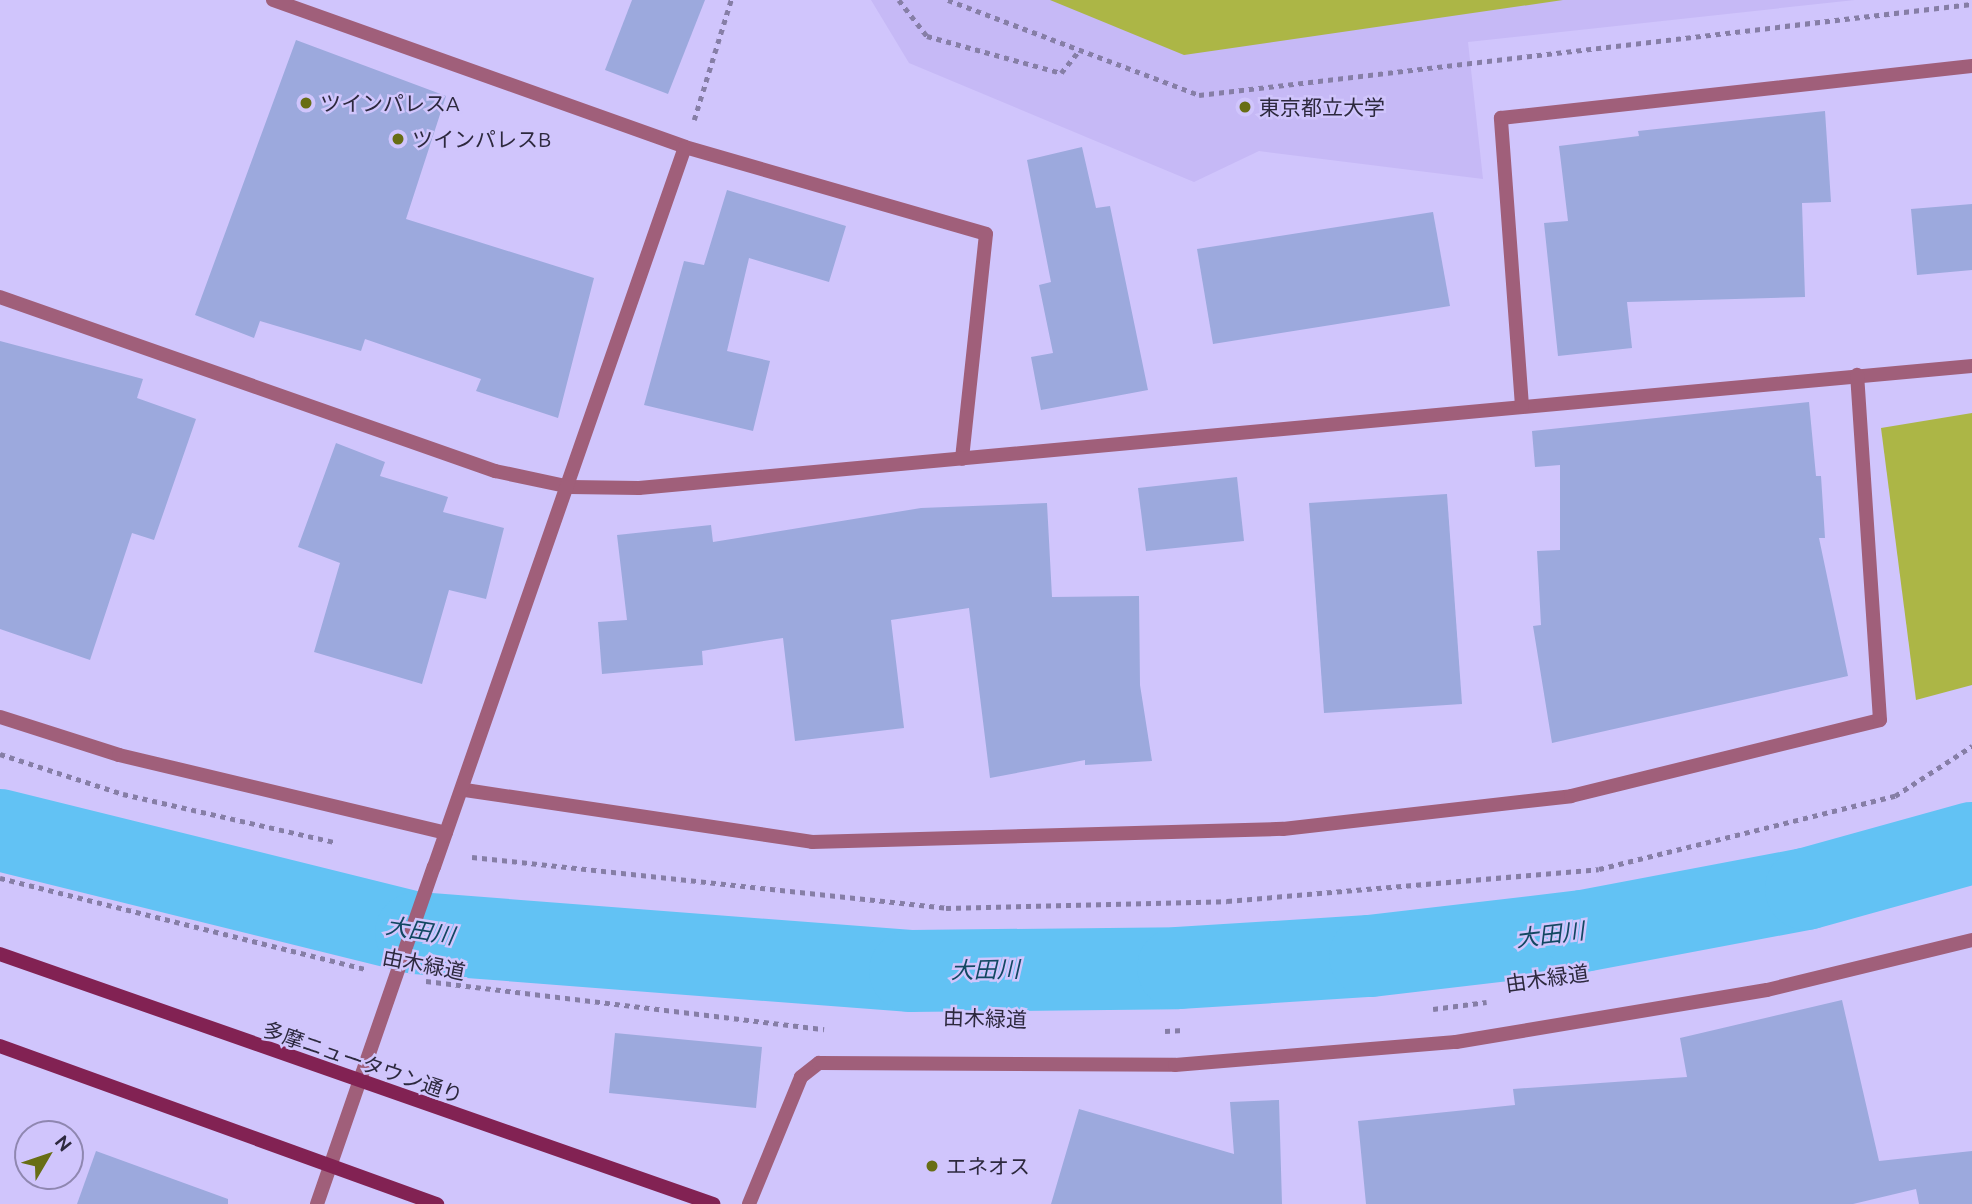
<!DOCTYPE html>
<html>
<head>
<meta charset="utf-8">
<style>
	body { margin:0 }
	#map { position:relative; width:1972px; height:1204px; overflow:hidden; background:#d0c5fc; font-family:Ubuntu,"Noto Sans JP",sans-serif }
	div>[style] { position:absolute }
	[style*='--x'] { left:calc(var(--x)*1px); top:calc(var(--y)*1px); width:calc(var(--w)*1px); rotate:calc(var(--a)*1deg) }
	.built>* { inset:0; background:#c6b9f6 }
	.green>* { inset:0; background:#acb646 }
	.river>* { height:82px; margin:-41px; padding:0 41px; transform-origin:41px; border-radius:41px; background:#62c2f4 }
	.building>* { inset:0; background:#9ca9dd }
	.path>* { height:4.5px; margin-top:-2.25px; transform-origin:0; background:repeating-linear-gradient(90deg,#867ea6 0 5px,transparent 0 10px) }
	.minor>* { height:14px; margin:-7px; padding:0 7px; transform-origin:7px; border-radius:7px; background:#a05f7a }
	.tertiary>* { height:14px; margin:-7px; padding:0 7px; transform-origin:7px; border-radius:7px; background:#a05f7a }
	.secondary>* { height:14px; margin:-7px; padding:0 7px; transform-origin:7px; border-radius:7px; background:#822253 }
	.dots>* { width:19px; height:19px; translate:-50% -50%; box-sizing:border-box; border:4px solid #d0c5fc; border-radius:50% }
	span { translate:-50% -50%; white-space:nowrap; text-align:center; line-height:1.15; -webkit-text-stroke:5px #d0c5fc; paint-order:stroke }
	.poi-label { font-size:21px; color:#2d293e }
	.left { translate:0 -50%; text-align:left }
	.street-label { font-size:21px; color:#2d293e }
	.water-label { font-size:23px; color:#124862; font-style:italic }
	.north { position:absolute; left:14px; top:1120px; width:70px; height:70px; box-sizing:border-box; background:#d0c5fc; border:2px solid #8f87b0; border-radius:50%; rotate:51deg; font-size:19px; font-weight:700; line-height:28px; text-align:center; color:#2d293e }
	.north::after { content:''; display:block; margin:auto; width:24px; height:32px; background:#686e14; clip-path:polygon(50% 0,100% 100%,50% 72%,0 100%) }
</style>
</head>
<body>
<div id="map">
	<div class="built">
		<i style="clip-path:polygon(871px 0,1855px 0,1468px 42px,1483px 179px,1259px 151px,1194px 182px,909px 63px)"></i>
	</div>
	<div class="green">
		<i style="clip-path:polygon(1050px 0,1563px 0,1184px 55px)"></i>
		<i style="clip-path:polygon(1972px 413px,1972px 685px,1916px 700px,1881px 428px)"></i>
	</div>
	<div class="river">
		<i style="--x:0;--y:830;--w:429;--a:13.9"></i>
		<i style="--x:416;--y:933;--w:495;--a:4.4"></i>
		<i style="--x:910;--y:971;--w:268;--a:-0.6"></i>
		<i style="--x:1178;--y:968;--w:192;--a:-3.6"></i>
		<i style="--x:1370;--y:956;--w:214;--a:-6.7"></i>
		<i style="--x:1583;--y:931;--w:227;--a:-10.7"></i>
		<i style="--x:1806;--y:889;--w:172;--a:-15.5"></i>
	</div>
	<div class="building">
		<i style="clip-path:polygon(632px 0,705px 0,668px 94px,605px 70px)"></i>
		<i style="clip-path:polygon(296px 40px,446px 96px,406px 219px,594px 278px,558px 418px,476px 391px,481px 379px,365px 339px,361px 351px,260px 321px,254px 338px,195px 315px)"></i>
		<i style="clip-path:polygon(1825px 111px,1831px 202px,1802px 203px,1805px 297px,1627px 302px,1632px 348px,1558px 356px,1544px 223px,1568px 221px,1559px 146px,1639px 136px,1638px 131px)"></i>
		<i style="clip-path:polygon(1082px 147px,1096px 208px,1110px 206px,1148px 390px,1041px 410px,1031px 357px,1053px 353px,1039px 285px,1051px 282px,1027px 160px)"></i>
		<i style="clip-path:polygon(727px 190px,846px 226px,829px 282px,749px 258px,727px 351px,770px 361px,753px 431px,644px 405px,684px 261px,704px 265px)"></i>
		<i style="clip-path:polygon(1972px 204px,1972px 270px,1917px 275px,1911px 209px)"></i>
		<i style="clip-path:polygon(1433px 212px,1450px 306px,1213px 344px,1197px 249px)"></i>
		<i style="clip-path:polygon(0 341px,143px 379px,137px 398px,196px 419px,154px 540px,132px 533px,90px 660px,0 629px)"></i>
		<i style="clip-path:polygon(1809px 402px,1816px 476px,1821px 476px,1825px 538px,1819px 538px,1848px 676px,1552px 743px,1533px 626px,1541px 625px,1537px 551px,1560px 550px,1560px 465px,1535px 467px,1532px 431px)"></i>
		<i style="clip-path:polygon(336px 443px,385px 462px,380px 476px,448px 497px,443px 512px,504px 528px,486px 599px,449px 590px,422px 684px,314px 652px,340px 563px,298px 547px)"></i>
		<i style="clip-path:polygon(1237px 477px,1244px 541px,1146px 551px,1138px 488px)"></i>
		<i style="clip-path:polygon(1447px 494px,1462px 704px,1324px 713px,1309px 503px)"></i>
		<i style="clip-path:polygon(1047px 503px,1052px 597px,1139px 596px,1140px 685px,1152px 761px,1085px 765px,1085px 760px,990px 778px,969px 608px,891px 620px,904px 728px,795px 741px,783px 638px,702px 651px,703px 665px,602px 674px,598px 622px,627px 620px,617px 535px,711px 525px,713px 542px,921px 508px)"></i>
		<i style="clip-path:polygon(1842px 1000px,1879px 1161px,1972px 1151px,1972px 1204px,1919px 1204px,1916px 1189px,1853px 1204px,1366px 1204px,1358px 1121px,1515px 1105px,1513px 1089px,1687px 1077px,1680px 1038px)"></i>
		<i style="clip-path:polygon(615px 1033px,762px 1047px,756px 1108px,609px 1093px)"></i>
		<i style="clip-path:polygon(1279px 1100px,1282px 1204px,1051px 1204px,1079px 1109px,1234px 1154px,1230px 1102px)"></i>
		<i style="clip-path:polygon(96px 1151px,228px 1199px,228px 1204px,77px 1204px)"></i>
	</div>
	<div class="path">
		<i style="--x:899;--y:0;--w:46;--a:52.1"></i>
		<i style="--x:927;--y:36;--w:139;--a:15.4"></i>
		<i style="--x:1061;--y:73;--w:28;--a:-51"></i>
		<i style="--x:948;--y:0;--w:268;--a:20.7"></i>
		<i style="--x:1199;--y:95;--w:778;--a:-6.71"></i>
		<i style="--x:694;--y:120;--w:126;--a:-72.9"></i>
		<i style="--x:0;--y:754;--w:129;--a:18"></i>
		<i style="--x:123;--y:794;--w:216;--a:12.8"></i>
		<i style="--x:472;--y:857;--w:477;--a:6.1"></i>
		<i style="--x:946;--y:908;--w:281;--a:-1.4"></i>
		<i style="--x:1227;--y:901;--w:373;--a:-4.9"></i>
		<i style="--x:1599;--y:869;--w:305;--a:-13.9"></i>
		<i style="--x:1895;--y:796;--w:92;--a:-33"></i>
		<i style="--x:0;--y:878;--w:377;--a:14"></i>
		<i style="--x:426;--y:981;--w:401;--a:6.9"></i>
		<i style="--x:1433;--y:1009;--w:54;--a:-7.4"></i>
		<i style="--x:1165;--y:1031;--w:19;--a:-3"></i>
	</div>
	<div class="minor">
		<i style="--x:273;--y:0;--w:437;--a:19.6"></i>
		<i style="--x:685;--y:147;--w:313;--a:16.1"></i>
		<i style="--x:986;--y:234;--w:226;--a:96.1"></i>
		<i style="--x:0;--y:297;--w:525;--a:19.37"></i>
		<i style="--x:495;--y:471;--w:77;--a:12"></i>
		<i style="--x:570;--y:487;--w:69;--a:0.8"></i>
		<i style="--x:639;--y:488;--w:1339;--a:-5.23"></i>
		<i style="--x:1522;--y:406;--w:289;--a:-94.2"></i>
		<i style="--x:1501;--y:118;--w:474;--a:-6.3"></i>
		<i style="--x:0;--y:717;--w:125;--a:17.7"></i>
		<i style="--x:119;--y:755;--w:336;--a:13.4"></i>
		<i style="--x:465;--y:790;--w:351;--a:8.5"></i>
		<i style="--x:812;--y:842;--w:471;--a:-1.6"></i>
		<i style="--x:1283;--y:829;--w:290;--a:-6.5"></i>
		<i style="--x:1571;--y:796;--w:318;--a:-13.8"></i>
		<i style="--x:1880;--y:720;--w:346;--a:-93.8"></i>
		<i style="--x:434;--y:867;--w:762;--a:-70.78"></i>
		<i style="--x:749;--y:1204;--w:137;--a:-67.7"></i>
		<i style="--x:801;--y:1077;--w:23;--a:-38"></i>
		<i style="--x:819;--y:1063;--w:356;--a:0.3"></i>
		<i style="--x:1175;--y:1065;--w:282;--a:-4.7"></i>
		<i style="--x:1456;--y:1042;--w:315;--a:-9.5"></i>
		<i style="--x:1767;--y:990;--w:211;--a:-13.7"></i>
	</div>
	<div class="tertiary">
		<i style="--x:317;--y:1204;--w:357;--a:-70.9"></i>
	</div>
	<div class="secondary">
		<i style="--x:0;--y:954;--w:756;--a:19.32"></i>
		<i style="--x:0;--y:1046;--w:465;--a:19.9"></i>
	</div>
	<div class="dots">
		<i style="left:306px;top:103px;background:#686e14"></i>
		<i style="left:1245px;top:107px;background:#686e14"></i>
		<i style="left:398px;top:139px;background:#686e14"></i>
		<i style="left:932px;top:1166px;background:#686e14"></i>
	</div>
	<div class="poi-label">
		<span class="left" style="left:320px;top:103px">ツインパレスA</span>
		<span class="left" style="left:1259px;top:107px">東京都立大学</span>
		<span class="left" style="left:412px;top:139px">ツインパレスB</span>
		<span class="left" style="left:946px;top:1166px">エネオス</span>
	</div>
	<div class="street-label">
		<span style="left:424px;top:964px;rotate:11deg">由木緑道</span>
		<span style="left:1547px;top:978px;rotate:-8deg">由木緑道</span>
		<span style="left:985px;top:1018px;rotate:2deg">由木緑道</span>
		<span style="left:363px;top:1062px;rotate:19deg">多摩ニュータウン通り</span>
	</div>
	<div class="water-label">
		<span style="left:420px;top:931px;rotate:9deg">大田川</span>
		<span style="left:1550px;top:935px;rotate:-7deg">大田川</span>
		<span style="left:985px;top:970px;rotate:-1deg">大田川</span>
	</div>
	<div class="north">N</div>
</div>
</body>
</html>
